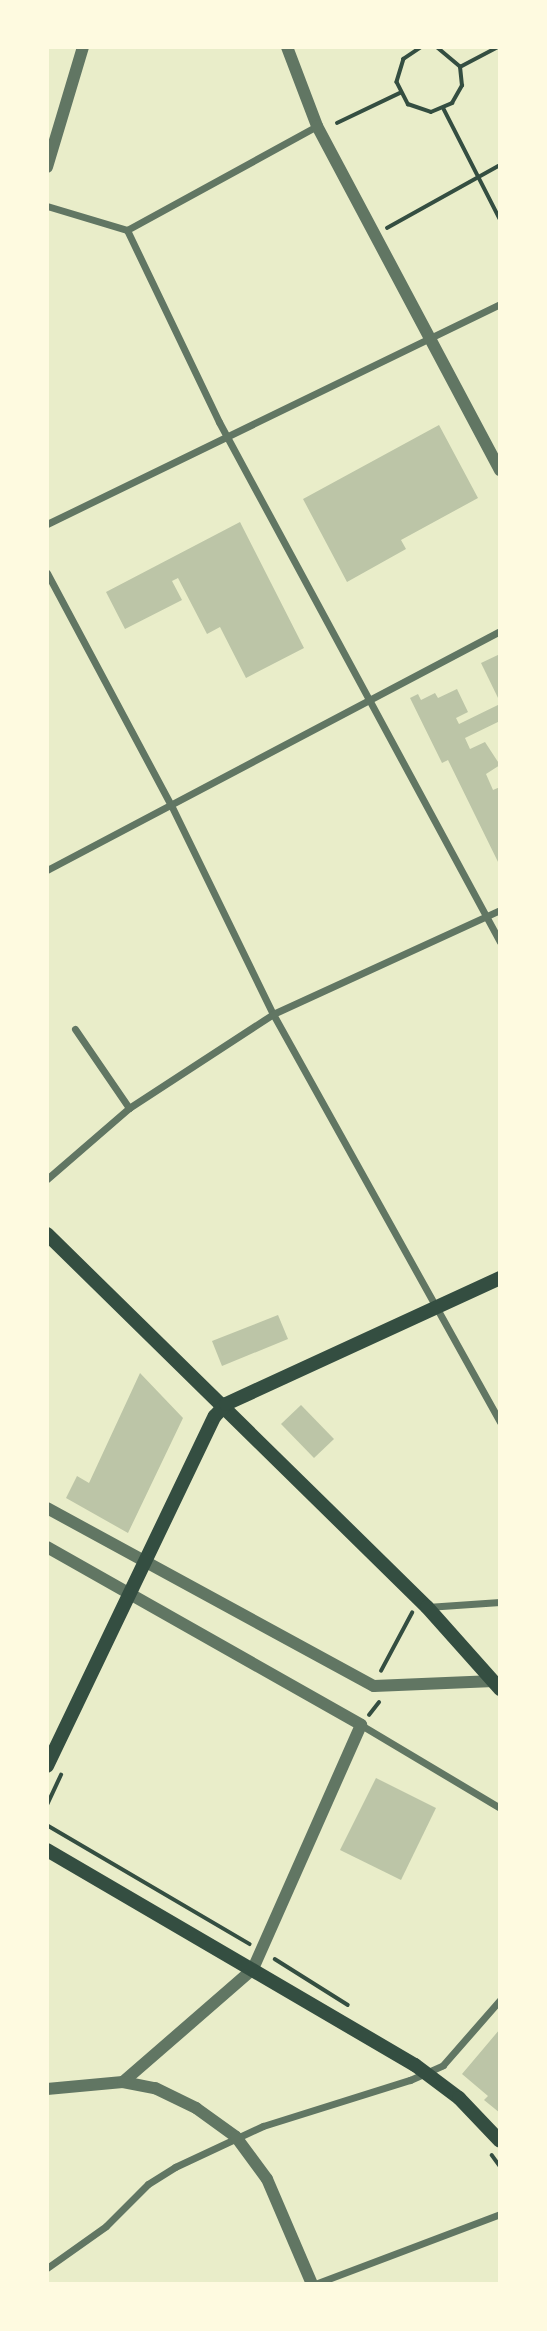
<!DOCTYPE html>
<html>
<head>
<meta charset="utf-8">
<style>
	body { margin:0 }
	#map { position:relative; width:547px; height:2331px; overflow:hidden; background:#e9edc9; font-family:"DejaVu Sans",sans-serif }
	div>[style] { position:absolute }
	[style*='--x'] { left:calc(var(--x)*1px); top:calc(var(--y)*1px); width:calc(var(--w)*1px); rotate:calc(var(--a)*1deg) }
	.building>* { inset:0; background:#bcc5a7 }
	.path>* { height:3.5px; margin:-1.75px; padding:0 1.75px; transform-origin:1.75px; border-radius:1.75px; background:#344e41 }
	.minor>* { height:7px; margin:-3.5px; padding:0 3.5px; transform-origin:3.5px; border-radius:3.5px; background:#617663 }
	.tertiary>* { height:12px; margin:-6px; padding:0 6px; transform-origin:6px; border-radius:6px; background:#617663 }
	.secondary>* { height:14px; margin:-7px; padding:0 7px; transform-origin:7px; border-radius:7px; background:#344e41 }
	span { translate:-50% -50%; white-space:nowrap; text-align:center; line-height:1.15; -webkit-text-stroke:5px #fefae0; paint-order:stroke }
	.frame { position:absolute; inset:0; border:49px solid #fefae0; pointer-events:none }
</style>
</head>
<body>
<div id="map">
	<div class="building">
		<i style="clip-path:polygon(439px 425px,478px 498px,401px 540px,406px 549px,347px 582px,303px 499px)"></i>
		<i style="clip-path:polygon(240px 522px,304px 648px,246px 678px,220px 627px,207px 634px,178px 578px,172px 581px,182px 600px,125px 629px,106px 592px)"></i>
		<i style="clip-path:polygon(500px 654px,500px 702px,481px 663px)"></i>
		<i style="clip-path:polygon(457px 689px,468px 712px,456px 718px,459px 724px,500px 704px,500px 721px,465px 738px,470px 749px,485px 742px,500px 765px,486px 774px,493px 790px,500px 787px,500px 866px,448px 760px,442px 763px,410px 698px,418px 694px,421px 700px,435px 693px,438px 698px)"></i>
		<i style="clip-path:polygon(278px 1315px,288px 1339px,222px 1366px,212px 1341px)"></i>
		<i style="clip-path:polygon(140px 1373px,183px 1418px,128px 1533px,66px 1498px,77px 1476px,89px 1483px)"></i>
		<i style="clip-path:polygon(301px 1405px,334px 1439px,314px 1458px,281px 1424px)"></i>
		<i style="clip-path:polygon(376px 1778px,436px 1808px,401px 1880px,340px 1850px)"></i>
		<i style="clip-path:polygon(500px 2029px,500px 2113px,484px 2100px,488px 2096px,462px 2074px)"></i>
	</div>
	<div class="path">
		<i style="--x:422;--y:47;--w:22;--a:146"></i>
		<i style="--x:404;--y:59;--w:24;--a:107"></i>
		<i style="--x:397;--y:82;--w:25;--a:63"></i>
		<i style="--x:408;--y:104;--w:24;--a:19"></i>
		<i style="--x:431;--y:112;--w:23;--a:-23"></i>
		<i style="--x:452;--y:103;--w:20;--a:-60"></i>
		<i style="--x:462;--y:86;--w:19;--a:-96"></i>
		<i style="--x:460;--y:67;--w:31;--a:-140"></i>
		<i style="--x:460;--y:67;--w:43;--a:-27.8"></i>
		<i style="--x:444;--y:109;--w:123;--a:63"></i>
		<i style="--x:337;--y:123;--w:70;--a:-25.5"></i>
		<i style="--x:387;--y:228;--w:129;--a:-29.1"></i>
		<i style="--x:381;--y:1671;--w:66;--a:-61.9"></i>
		<i style="--x:369;--y:1715;--w:16;--a:-52"></i>
		<i style="--x:47;--y:1805;--w:33;--a:-65"></i>
		<i style="--x:47;--y:1825;--w:235;--a:30.4"></i>
		<i style="--x:275;--y:1959;--w:86;--a:32.2"></i>
		<i style="--x:492;--y:2155;--w:14;--a:54"></i>
	</div>
	<div class="minor">
		<i style="--x:47;--y:206;--w:84;--a:16.7"></i>
		<i style="--x:127;--y:230;--w:213;--a:64.4"></i>
		<i style="--x:219;--y:422;--w:591;--a:61.61"></i>
		<i style="--x:127;--y:230;--w:217;--a:-28.7"></i>
		<i style="--x:47;--y:524;--w:504;--a:-25.9"></i>
		<i style="--x:47;--y:573;--w:263;--a:61.9"></i>
		<i style="--x:171;--y:805;--w:233;--a:64"></i>
		<i style="--x:273;--y:1014;--w:467;--a:60.9"></i>
		<i style="--x:47;--y:870;--w:512;--a:-27.82"></i>
		<i style="--x:75;--y:1029;--w:96;--a:55.6"></i>
		<i style="--x:47;--y:1179;--w:108;--a:-40.9"></i>
		<i style="--x:129;--y:1108;--w:172;--a:-33.1"></i>
		<i style="--x:273;--y:1014;--w:250;--a:-24.6"></i>
		<i style="--x:427;--y:1607;--w:73;--a:-3.9"></i>
		<i style="--x:361;--y:1725;--w:162;--a:30.8"></i>
		<i style="--x:47;--y:2268;--w:72;--a:-35.4"></i>
		<i style="--x:106;--y:2226;--w:59;--a:-45"></i>
		<i style="--x:148;--y:2184;--w:32;--a:-32"></i>
		<i style="--x:175;--y:2167;--w:97;--a:-25"></i>
		<i style="--x:263;--y:2126;--w:154;--a:-17.4"></i>
		<i style="--x:410;--y:2080;--w:36;--a:-24"></i>
		<i style="--x:443;--y:2065;--w:86;--a:-48.8"></i>
		<i style="--x:315;--y:2284;--w:198;--a:-20.7"></i>
	</div>
	<div class="tertiary">
		<i style="--x:287;--y:47;--w:85;--a:69.2"></i>
		<i style="--x:317;--y:126;--w:390;--a:62"></i>
		<i style="--x:47;--y:167;--w:125;--a:-73.3"></i>
		<i style="--x:47;--y:1508;--w:372;--a:28.6"></i>
		<i style="--x:374;--y:1686;--w:120;--a:-2.4"></i>
		<i style="--x:47;--y:1547;--w:361;--a:29.5"></i>
		<i style="--x:361;--y:1725;--w:267;--a:113.9"></i>
		<i style="--x:253;--y:1969;--w:172;--a:139"></i>
		<i style="--x:47;--y:2089;--w:76;--a:-5.3"></i>
		<i style="--x:123;--y:2082;--w:33;--a:11"></i>
		<i style="--x:155;--y:2088;--w:46;--a:26"></i>
		<i style="--x:196;--y:2108;--w:49;--a:35.9"></i>
		<i style="--x:236;--y:2137;--w:52;--a:53.6"></i>
		<i style="--x:267;--y:2179;--w:114;--a:66.8"></i>
	</div>
	<div class="secondary">
		<i style="--x:47;--y:1234;--w:532;--a:44.47"></i>
		<i style="--x:427;--y:1607;--w:110;--a:48.3"></i>
		<i style="--x:47;--y:1766;--w:388;--a:-64.4"></i>
		<i style="--x:215;--y:1416;--w:16;--a:-47"></i>
		<i style="--x:226;--y:1404;--w:302;--a:-24.7"></i>
		<i style="--x:47;--y:1850;--w:426;--a:30.3"></i>
		<i style="--x:415;--y:2065;--w:55;--a:36.9"></i>
		<i style="--x:459;--y:2098;--w:59;--a:46.4"></i>
	</div>
	<div class="frame"></div>
</div>
</body>
</html>
